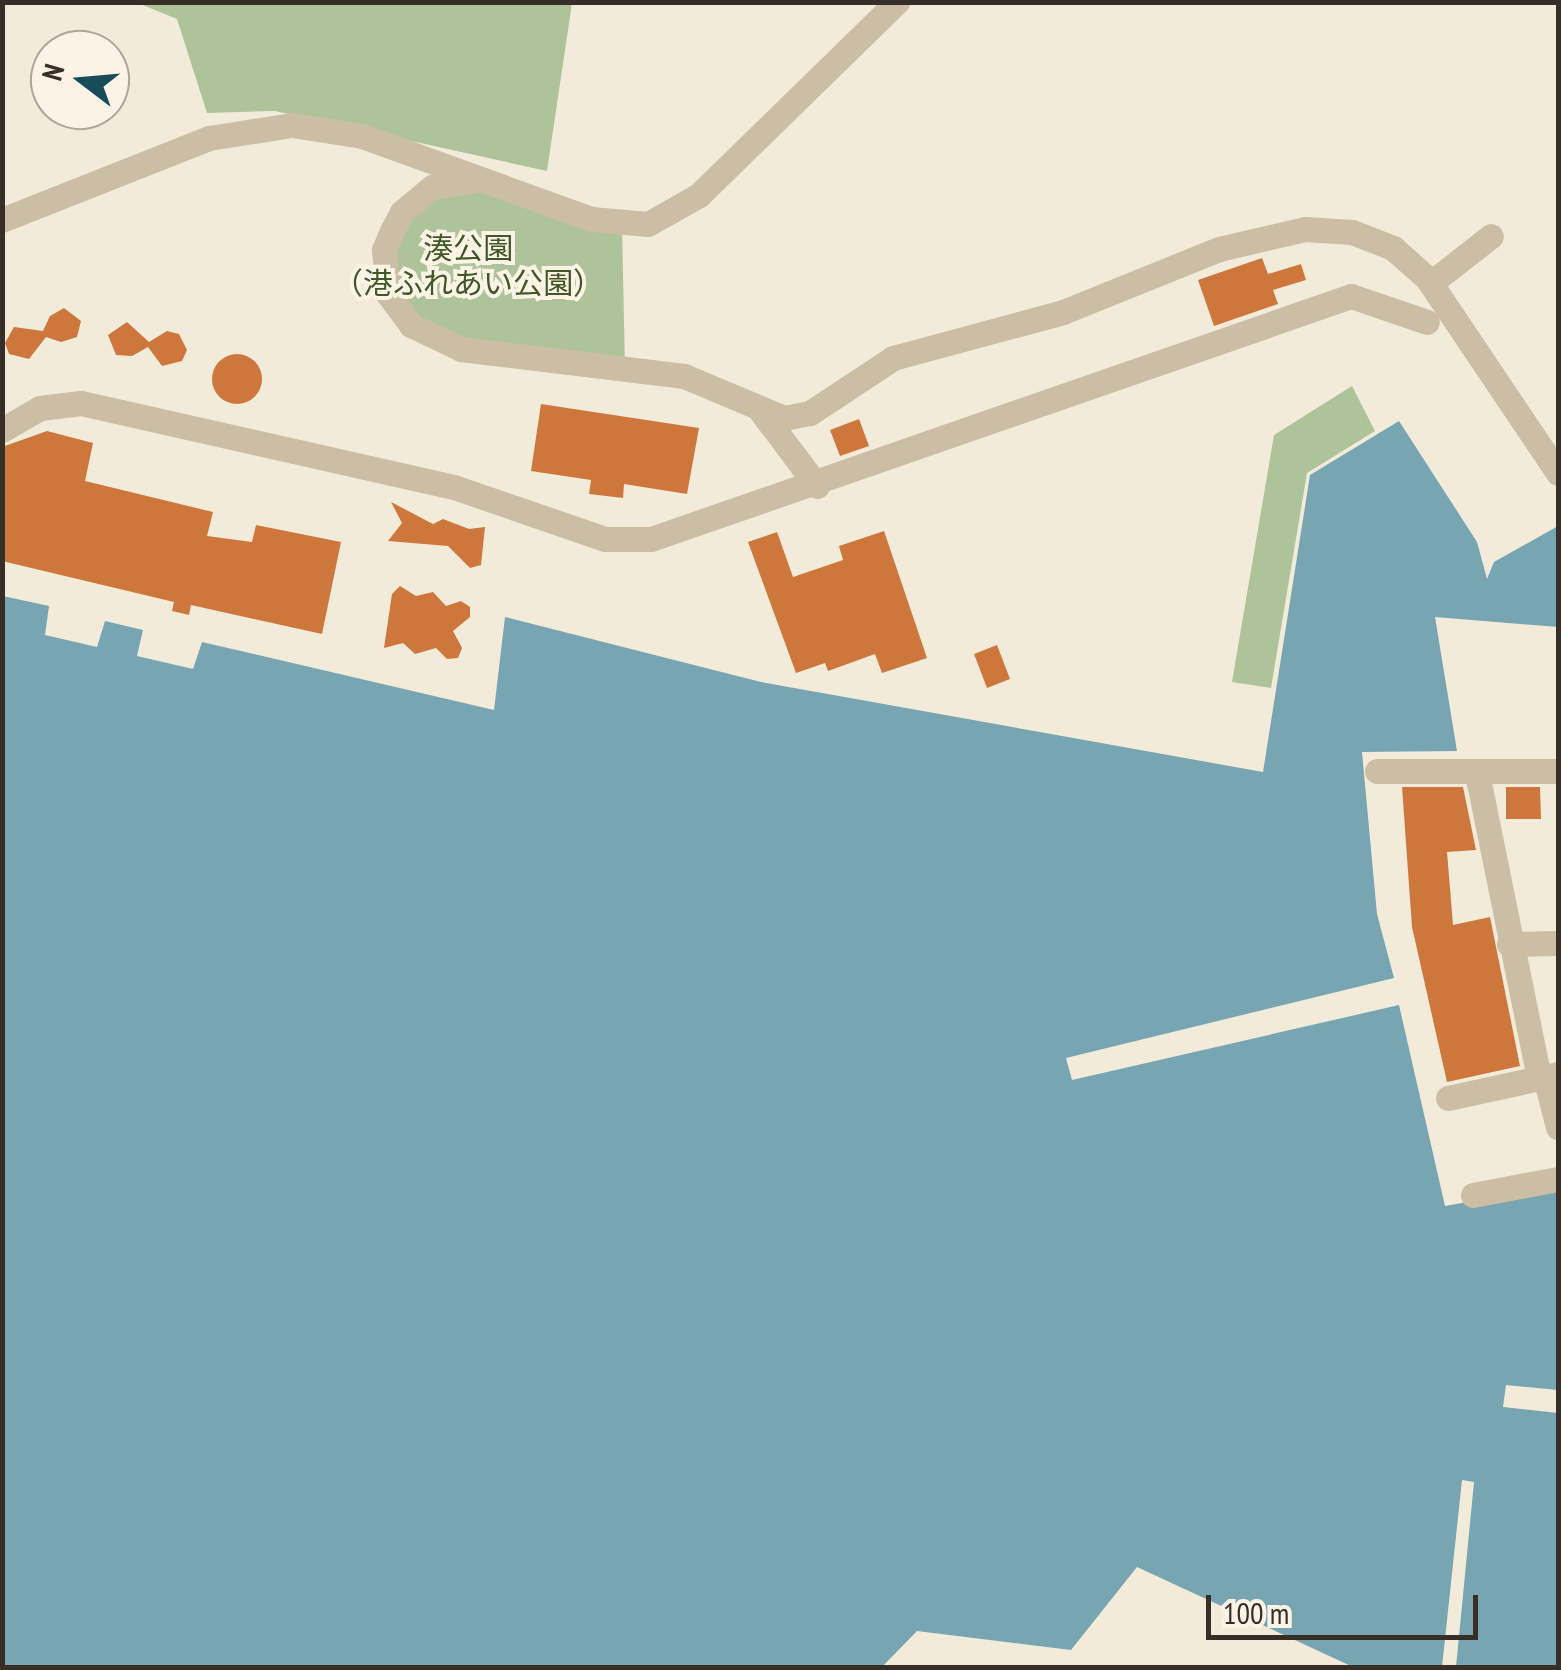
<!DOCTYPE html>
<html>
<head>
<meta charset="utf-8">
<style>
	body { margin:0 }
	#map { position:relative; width:1561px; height:1670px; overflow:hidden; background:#f3ebda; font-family:"PT Sans Narrow","Noto Sans JP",sans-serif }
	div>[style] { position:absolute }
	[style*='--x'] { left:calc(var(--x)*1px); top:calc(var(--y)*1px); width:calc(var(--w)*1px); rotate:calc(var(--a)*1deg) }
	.green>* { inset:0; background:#aec399 }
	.water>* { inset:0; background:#77a6b2 }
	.building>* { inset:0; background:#ce773d }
	.round { border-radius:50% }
	.minor>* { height:25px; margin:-12.5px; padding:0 12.5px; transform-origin:12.5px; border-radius:12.5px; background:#ccbda5 }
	span { translate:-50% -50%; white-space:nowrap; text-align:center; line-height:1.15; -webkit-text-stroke:8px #fbf4e6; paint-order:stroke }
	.park-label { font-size:30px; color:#3f5729 }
	.frame { position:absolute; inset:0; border:5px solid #372f27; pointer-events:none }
	.north { position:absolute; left:30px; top:30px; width:100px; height:100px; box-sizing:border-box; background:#fbf4e6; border:2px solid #ada59a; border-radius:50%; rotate:286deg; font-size:28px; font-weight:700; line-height:40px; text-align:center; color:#372f27 }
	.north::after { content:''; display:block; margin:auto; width:35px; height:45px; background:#194c5b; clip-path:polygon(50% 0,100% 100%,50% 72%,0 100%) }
	.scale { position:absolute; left:1206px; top:1595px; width:272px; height:45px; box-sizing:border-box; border:5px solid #372f27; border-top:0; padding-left:12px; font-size:30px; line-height:35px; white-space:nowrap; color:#372f27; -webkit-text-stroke:8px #fbf4e6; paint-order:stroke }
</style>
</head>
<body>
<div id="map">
	<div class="green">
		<i style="clip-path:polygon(138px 3px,572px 3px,547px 171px,275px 111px,207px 113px,177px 19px)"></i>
		<i style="clip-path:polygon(473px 181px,622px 226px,625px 369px,461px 349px,400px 313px,392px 231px,402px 212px)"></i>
		<i style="clip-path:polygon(1352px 386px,1375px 431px,1307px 473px,1271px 688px,1232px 682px,1274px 435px)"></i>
	</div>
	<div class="water">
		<i style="clip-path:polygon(1399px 421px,1477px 542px,1487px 579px,1494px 562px,1558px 526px,1558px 627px,1435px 617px,1457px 751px,1362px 752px,1377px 914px,1394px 978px,1066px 1058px,1072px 1080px,1399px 1005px,1445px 1206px,1558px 1186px,1558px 1390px,1506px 1385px,1503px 1407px,1558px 1413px,1558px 1667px,1456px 1667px,1474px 1482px,1462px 1480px,1442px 1667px,1353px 1667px,1137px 1567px,1071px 1650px,917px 1631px,882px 1667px,3px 1668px,3px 596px,49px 606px,45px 635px,97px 647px,105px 621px,143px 630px,137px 656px,193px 669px,202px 642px,494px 710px,505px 617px,761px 682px,1263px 772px,1310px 475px)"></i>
	</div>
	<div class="building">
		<i style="clip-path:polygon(1262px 258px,1268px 274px,1301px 264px,1306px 280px,1273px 290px,1278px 304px,1214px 326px,1198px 280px)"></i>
		<i style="clip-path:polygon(64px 308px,81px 321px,77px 337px,61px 342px,46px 337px,29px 359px,9px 354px,5px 343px,14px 327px,43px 331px,50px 316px)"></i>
		<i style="clip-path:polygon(127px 322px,149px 342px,167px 331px,179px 334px,187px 350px,182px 361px,162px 366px,148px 347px,132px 356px,116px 355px,108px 335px)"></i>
		<i class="round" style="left:212px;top:354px;width:50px;height:50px"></i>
		<i style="clip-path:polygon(541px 404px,699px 428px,687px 494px,624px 484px,623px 498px,589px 494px,591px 480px,531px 471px)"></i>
		<i style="clip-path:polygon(859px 419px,869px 446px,840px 456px,830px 430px)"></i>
		<i style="clip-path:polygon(47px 431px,93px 443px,85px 481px,213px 512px,207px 536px,252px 542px,256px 525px,341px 542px,322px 634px,191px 605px,189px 615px,172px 611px,174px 602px,2px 561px,2px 447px)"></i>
		<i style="clip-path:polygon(391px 502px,433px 524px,443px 519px,469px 529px,485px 527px,481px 565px,470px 568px,448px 546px,388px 541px,402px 523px)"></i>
		<i style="clip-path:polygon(884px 531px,927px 658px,882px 673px,875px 654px,828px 671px,825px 663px,796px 673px,748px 542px,777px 532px,793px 577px,843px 560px,839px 546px)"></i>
		<i style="clip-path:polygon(400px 586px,416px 596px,433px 592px,446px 606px,461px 601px,470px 607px,470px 617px,453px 631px,462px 648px,458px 658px,447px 659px,436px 648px,415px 654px,403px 643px,384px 648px,392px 594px)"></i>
		<i style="clip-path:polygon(997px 645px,1010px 679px,987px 688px,974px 654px)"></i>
		<i style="clip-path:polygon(1402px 787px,1463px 787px,1476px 850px,1447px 852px,1453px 925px,1490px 917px,1520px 1066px,1447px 1082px,1412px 927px)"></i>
		<i style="clip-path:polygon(1506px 787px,1540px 787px,1541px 819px,1506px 819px)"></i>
	</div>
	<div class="minor">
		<i style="--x:473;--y:181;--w:41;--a:171.7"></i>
		<i style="--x:432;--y:187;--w:39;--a:140"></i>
		<i style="--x:402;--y:212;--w:21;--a:118"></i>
		<i style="--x:392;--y:231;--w:21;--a:113"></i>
		<i style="--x:384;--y:250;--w:44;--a:84.8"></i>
		<i style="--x:388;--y:294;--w:39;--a:53"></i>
		<i style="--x:411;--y:325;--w:55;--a:25.6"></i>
		<i style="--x:461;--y:349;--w:225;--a:6.9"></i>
		<i style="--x:684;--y:376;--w:108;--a:22.8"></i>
		<i style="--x:784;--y:418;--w:26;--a:-11"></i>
		<i style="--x:810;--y:413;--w:100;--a:-33.5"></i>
		<i style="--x:893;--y:358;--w:176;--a:-15.1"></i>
		<i style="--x:1063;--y:312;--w:168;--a:-22"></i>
		<i style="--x:1219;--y:249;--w:88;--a:-13.1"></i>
		<i style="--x:1305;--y:229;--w:47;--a:3.7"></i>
		<i style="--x:1352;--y:232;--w:44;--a:21.3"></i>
		<i style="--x:1393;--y:248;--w:45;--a:41.4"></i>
		<i style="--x:1427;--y:278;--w:235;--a:56.1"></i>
		<i style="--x:2;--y:220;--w:223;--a:-21.6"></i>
		<i style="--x:209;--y:138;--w:84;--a:-8.9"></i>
		<i style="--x:292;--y:125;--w:71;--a:8.9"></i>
		<i style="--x:362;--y:136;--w:244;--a:19.9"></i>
		<i style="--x:591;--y:219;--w:57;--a:5"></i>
		<i style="--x:648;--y:224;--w:59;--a:-29.6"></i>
		<i style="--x:699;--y:195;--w:277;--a:-44.3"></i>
		<i style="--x:1431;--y:283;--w:76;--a:-38.1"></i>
		<i style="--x:760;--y:410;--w:95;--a:53.1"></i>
		<i style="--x:2;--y:430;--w:44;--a:-30.1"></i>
		<i style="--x:40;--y:408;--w:41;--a:-7"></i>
		<i style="--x:81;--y:403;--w:382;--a:12.7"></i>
		<i style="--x:454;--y:487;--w:160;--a:19"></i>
		<i style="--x:605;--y:539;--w:46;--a:0"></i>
		<i style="--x:651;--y:539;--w:741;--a:-19.14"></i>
		<i style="--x:1351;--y:296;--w:80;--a:18.9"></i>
		<i style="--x:1377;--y:771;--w:181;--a:0"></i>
		<i style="--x:1477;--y:773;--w:311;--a:78.5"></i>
		<i style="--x:1509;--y:944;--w:49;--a:-1.2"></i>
		<i style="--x:1545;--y:1077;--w:52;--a:75.4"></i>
		<i style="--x:1448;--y:1098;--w:113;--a:-12.3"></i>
		<i style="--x:1473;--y:1195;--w:86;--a:-10.7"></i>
	</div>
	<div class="park-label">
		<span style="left:468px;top:265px">湊公園<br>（港ふれあい公園）</span>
	</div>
	<div class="frame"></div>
	<div class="north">N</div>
	<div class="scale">100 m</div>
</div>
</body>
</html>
